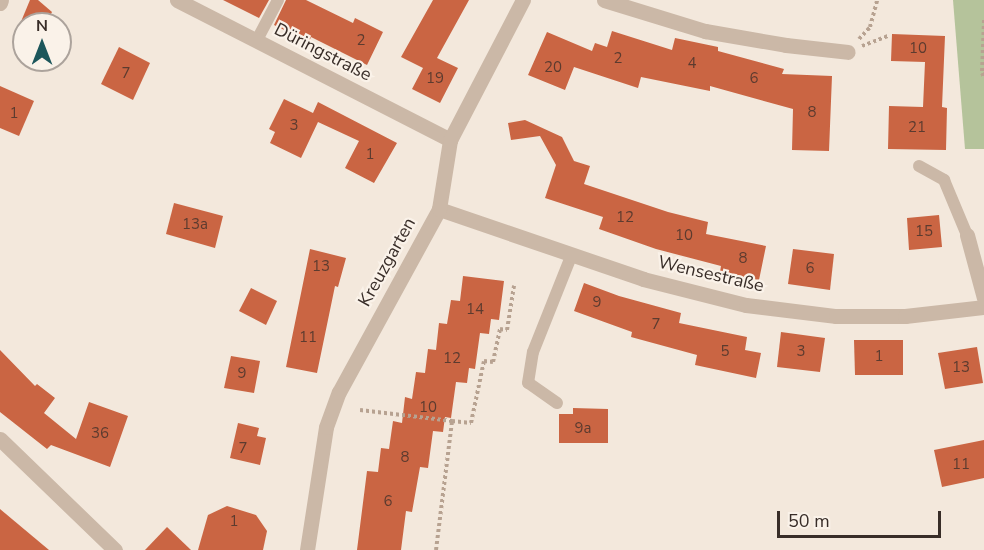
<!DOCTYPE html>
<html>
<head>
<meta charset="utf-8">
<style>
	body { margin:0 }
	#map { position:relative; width:984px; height:550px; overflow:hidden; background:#f3e8dc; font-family:"Nunito Sans",sans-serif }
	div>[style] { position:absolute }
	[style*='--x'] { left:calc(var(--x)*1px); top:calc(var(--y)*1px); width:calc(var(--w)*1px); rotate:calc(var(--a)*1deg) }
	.green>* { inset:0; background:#b5c39b }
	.building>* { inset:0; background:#ca6543 }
	.path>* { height:4px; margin-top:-2px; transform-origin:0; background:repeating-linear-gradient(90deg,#b7a291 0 3px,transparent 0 6px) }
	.service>* { height:12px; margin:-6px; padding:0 6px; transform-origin:6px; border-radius:6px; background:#cbb8a7 }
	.minor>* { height:15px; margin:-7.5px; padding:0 7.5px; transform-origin:7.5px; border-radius:7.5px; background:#cbb8a7 }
	.tertiary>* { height:15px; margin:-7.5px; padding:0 7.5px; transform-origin:7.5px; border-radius:7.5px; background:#cbb8a7 }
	span { translate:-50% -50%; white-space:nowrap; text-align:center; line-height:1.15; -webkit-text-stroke:4.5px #faf2e9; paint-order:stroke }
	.number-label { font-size:15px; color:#5c3b2f }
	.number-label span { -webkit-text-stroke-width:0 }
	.street-label { font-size:18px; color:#382d28 }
	.north { position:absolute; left:12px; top:12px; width:60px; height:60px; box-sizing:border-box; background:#faf2e9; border:2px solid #aca39c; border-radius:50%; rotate:0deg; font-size:16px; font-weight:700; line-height:24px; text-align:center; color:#382d28 }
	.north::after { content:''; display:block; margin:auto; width:21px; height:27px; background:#1c565b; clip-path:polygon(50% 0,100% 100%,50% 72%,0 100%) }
	.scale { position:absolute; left:777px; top:511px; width:164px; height:27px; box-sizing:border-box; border:3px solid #382d28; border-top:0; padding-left:8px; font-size:18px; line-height:21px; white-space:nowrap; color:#382d28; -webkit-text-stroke:4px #faf2e9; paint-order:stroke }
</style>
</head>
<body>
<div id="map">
	<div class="green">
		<i style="clip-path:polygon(953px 0,984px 0,984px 149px,965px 149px)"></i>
	</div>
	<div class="building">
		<i style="clip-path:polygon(30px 0,38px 0,52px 12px,46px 24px,20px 24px)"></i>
		<i style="clip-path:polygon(223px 0,269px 0,259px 18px)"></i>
		<i style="clip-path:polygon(286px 0,306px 0,353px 23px,355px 18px,383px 32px,367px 65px,311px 37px,309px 42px,274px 25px)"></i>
		<i style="clip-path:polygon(433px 0,469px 0,437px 58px,458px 68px,440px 103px,412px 89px,423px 68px,401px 57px)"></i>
		<i style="clip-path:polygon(612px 31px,672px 50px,675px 38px,718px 47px,718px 51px,784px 69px,782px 74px,832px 76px,829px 151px,792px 150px,793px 109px,710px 86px,710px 91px,641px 77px,638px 88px,574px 67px,565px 90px,528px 75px,547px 32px,592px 51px,595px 43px,607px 47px)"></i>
		<i style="clip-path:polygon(892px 34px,945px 36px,942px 107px,947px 108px,946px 150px,888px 149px,889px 106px,923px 107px,925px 62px,891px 61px)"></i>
		<i style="clip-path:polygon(119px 47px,150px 63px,133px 100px,101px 84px)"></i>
		<i style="clip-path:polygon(0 86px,34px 101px,19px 136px,0 128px)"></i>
		<i style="clip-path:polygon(284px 99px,313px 113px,318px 102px,397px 143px,374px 183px,345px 168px,359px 141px,318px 122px,301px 158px,270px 143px,275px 132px,269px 129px)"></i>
		<i style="clip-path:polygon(525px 120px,562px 137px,574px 161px,590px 166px,584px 184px,668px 212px,708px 222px,706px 234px,766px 246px,759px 280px,720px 272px,721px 266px,656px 249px,599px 229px,603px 217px,545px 198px,556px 165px,540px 136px,511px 140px,508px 123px)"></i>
		<i style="clip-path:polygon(174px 203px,223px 216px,215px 248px,166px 234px)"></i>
		<i style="clip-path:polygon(939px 215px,942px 247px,909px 250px,907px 218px)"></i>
		<i style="clip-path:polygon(310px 249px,346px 258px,338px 287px,335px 286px,317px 373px,286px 367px)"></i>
		<i style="clip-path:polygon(793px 249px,834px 254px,830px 290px,788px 284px)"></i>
		<i style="clip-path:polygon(463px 276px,504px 281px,499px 320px,491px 319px,489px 334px,480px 333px,475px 369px,469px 368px,467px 383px,456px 382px,451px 418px,445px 417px,443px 432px,433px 431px,428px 468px,420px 467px,412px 512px,406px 511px,401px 550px,357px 550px,367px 471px,378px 472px,381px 448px,389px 449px,393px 421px,402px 423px,405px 397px,412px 399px,416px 372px,425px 373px,428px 349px,436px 350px,439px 323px,447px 324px,451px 300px,460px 301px)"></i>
		<i style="clip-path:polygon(584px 283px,619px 296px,681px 313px,679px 323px,747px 337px,745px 350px,761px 353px,756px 378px,695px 365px,697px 355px,631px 337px,632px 332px,574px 311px)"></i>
		<i style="clip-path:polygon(251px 288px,277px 301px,266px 325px,239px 311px)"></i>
		<i style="clip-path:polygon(781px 332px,825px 338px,820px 372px,777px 367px)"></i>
		<i style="clip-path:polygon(854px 340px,903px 340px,903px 375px,855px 375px)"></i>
		<i style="clip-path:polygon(977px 347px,983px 383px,945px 389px,938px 353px)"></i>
		<i style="clip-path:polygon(0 350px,35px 386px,37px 384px,55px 398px,44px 413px,76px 439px,89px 402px,128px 416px,110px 467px,51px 445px,47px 449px,0 412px)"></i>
		<i style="clip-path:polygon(231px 356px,260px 361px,254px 393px,224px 388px)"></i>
		<i style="clip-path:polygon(573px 408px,608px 409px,608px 443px,559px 443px,559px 414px,573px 414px)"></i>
		<i style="clip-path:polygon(238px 423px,259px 428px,257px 436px,266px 438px,260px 465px,230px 458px)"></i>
		<i style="clip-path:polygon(984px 440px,984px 478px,942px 487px,934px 450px)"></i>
		<i style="clip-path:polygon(227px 506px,256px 515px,267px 531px,263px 550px,198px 550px,208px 515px)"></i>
		<i style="clip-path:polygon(0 509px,49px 550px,0 550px)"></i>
		<i style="clip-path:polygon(167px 527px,191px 550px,145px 550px)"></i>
	</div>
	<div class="path">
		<i style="--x:984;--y:20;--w:53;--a:92.2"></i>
		<i style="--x:982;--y:73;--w:4;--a:63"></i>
		<i style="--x:859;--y:39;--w:16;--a:-47"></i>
		<i style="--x:870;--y:27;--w:28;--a:-75"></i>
		<i style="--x:862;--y:46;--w:28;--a:-21"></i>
		<i style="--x:360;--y:410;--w:93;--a:6.8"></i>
		<i style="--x:436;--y:550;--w:130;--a:-82.9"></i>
		<i style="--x:452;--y:421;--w:19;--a:6"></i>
		<i style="--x:471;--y:423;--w:63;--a:-78.2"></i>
		<i style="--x:484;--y:361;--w:9;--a:6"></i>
		<i style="--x:493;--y:362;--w:34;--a:-78"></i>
		<i style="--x:500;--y:329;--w:7;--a:8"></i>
		<i style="--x:507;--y:330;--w:45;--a:-81"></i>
	</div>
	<div class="service">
		<i style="--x:257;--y:40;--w:45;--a:-62.3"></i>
		<i style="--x:919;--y:166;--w:29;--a:29"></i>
		<i style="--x:944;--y:180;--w:60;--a:67.3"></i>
		<i style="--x:557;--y:403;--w:35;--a:-145"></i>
		<i style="--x:528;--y:383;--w:31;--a:-81"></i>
		<i style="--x:533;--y:352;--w:105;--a:-68.3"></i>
	</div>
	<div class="minor">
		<i style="--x:177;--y:0;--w:307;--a:27.1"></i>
		<i style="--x:604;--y:0;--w:106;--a:17.1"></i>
		<i style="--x:705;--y:31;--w:82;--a:9.8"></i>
		<i style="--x:786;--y:45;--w:62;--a:6.4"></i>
		<i style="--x:0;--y:3;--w:3;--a:-72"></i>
		<i style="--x:439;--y:209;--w:216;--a:18.9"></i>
		<i style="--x:643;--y:279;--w:106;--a:14.2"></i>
		<i style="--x:746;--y:305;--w:91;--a:7"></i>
		<i style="--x:836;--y:316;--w:69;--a:0"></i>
		<i style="--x:905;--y:316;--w:80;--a:-6.5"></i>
		<i style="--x:967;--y:235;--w:65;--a:74.9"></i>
		<i style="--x:307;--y:550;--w:124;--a:-81.2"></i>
		<i style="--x:326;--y:427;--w:37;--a:-70"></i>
		<i style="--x:339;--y:392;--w:209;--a:-61.3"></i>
		<i style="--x:439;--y:209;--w:70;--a:-80.9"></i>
		<i style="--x:450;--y:140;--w:158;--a:-62.5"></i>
	</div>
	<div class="tertiary">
		<i style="--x:0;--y:439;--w:160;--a:44"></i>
	</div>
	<div class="number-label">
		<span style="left:361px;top:41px">2</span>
		<span style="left:918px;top:49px">10</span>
		<span style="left:618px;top:59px">2</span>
		<span style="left:692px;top:64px">4</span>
		<span style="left:553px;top:68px">20</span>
		<span style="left:126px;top:74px">7</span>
		<span style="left:435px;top:79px">19</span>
		<span style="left:754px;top:79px">6</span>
		<span style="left:812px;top:113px">8</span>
		<span style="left:14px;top:114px">1</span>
		<span style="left:294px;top:126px">3</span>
		<span style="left:917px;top:128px">21</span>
		<span style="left:370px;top:155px">1</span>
		<span style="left:625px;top:218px">12</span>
		<span style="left:195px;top:225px">13a</span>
		<span style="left:924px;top:232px">15</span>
		<span style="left:684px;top:236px">10</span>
		<span style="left:743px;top:259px">8</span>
		<span style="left:321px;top:267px">13</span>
		<span style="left:810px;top:269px">6</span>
		<span style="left:597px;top:303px">9</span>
		<span style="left:475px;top:310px">14</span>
		<span style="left:656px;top:325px">7</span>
		<span style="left:308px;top:338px">11</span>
		<span style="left:725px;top:352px">5</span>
		<span style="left:801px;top:352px">3</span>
		<span style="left:879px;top:357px">1</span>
		<span style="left:452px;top:359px">12</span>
		<span style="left:961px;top:368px">13</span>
		<span style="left:242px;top:374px">9</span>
		<span style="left:428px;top:408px">10</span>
		<span style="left:583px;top:429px">9a</span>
		<span style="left:100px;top:434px">36</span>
		<span style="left:243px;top:449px">7</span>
		<span style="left:405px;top:458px">8</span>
		<span style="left:961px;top:465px">11</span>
		<span style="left:388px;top:502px">6</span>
		<span style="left:234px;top:522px">1</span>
	</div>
	<div class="street-label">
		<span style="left:323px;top:52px;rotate:27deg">Düringstraße</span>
		<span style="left:387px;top:262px;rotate:-61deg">Kreuzgarten</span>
		<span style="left:711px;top:274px;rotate:13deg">Wensestraße</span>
	</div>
	<div class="north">N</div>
	<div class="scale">50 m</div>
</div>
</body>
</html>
